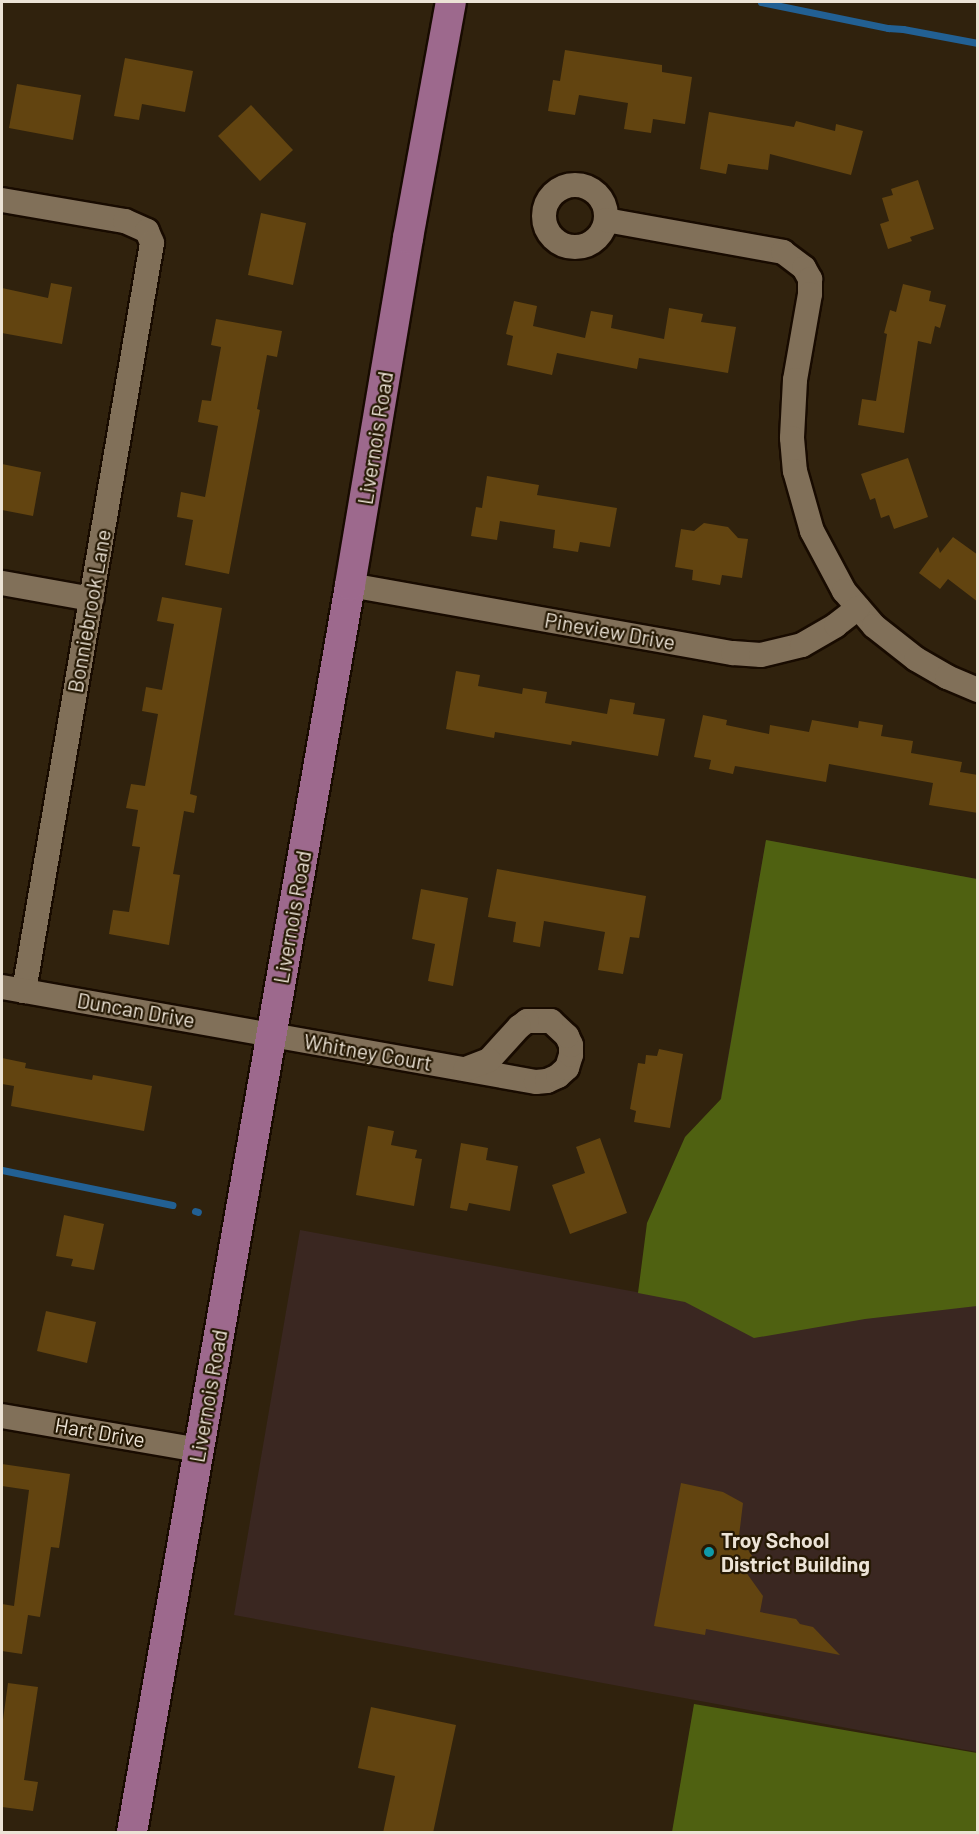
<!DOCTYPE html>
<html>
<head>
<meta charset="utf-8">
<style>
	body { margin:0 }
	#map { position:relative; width:979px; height:1834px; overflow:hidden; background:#30220d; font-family:Barlow,sans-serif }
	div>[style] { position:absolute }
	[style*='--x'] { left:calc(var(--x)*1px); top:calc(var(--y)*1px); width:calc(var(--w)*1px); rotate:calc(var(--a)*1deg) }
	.education>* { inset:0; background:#3a2721 }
	.forest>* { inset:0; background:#4f6111 }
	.stream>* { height:7px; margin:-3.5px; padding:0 3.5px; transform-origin:3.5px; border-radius:3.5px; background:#226093 }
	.building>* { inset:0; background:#624410 }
	.roads { filter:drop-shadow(2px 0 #180b00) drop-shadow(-2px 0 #180b00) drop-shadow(0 2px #180b00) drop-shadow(0 -2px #180b00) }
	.minor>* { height:24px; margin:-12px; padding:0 12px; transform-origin:12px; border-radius:12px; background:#817059 }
	.minor>.ring { margin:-12px; padding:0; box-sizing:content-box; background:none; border:24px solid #817059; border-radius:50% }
	.major>* { height:30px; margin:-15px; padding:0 15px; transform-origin:15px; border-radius:15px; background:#9d698d }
	.dots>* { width:16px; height:16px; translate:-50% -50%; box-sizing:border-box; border:3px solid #261904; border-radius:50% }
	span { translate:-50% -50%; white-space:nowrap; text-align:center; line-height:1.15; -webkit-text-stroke:4.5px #261904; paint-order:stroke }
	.street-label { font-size:21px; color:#ece3d6 }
	.poi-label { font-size:21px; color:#ece3d6; font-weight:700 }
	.left { translate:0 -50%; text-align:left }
	.frame { position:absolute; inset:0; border:3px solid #ece3d6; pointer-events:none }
</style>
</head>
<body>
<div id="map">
	<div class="education">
		<i style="clip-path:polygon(766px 840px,977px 879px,977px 1752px,234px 1615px,300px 1230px,685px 1301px)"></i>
	</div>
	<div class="forest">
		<i style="clip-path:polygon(766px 840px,977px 879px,977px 1306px,865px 1319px,754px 1338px,685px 1302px,638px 1293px,647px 1223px,685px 1137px,721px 1099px)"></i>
		<i style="clip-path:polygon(694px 1704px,977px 1753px,977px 1832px,672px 1832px)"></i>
	</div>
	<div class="stream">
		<i style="--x:761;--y:2;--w:130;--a:11.6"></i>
		<i style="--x:888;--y:28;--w:15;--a:4"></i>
		<i style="--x:903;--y:29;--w:76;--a:10.6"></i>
		<i style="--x:2;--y:1170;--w:174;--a:11.6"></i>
		<i style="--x:195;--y:1211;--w:3;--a:18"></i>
	</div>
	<div class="building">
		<i style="clip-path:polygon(565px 50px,662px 65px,662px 72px,692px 77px,685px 124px,653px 119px,651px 133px,624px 129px,628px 103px,579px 95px,575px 115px,548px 111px,553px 80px,560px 81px)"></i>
		<i style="clip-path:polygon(125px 58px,193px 71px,185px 112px,142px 104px,139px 120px,114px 116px)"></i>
		<i style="clip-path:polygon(17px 84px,81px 95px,73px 140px,9px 128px)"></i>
		<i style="clip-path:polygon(251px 105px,293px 150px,260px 181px,218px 136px)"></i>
		<i style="clip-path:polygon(709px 112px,794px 127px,796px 121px,835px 131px,836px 124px,863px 131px,851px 175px,770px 154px,768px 170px,728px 164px,726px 174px,700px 169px)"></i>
		<i style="clip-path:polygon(918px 180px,934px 229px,910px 237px,912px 241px,888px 249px,880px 224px,889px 221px,882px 198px,893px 195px,891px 189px)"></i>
		<i style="clip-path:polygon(261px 213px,306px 223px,293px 285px,248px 275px)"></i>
		<i style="clip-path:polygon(51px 283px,72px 287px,62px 344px,2px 333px,2px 288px,48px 298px)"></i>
		<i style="clip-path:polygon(903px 284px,931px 291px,929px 301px,946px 305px,940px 328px,935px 326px,931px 344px,918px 341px,904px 433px,858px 425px,862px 399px,876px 401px,887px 334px,884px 333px,890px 310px,896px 312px)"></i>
		<i style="clip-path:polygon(514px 301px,537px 306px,533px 326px,585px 338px,591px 311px,613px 315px,611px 328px,664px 339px,669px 308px,703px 314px,701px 322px,736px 327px,728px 373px,639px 358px,637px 369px,557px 353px,552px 375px,507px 365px,513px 336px,506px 334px)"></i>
		<i style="clip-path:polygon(216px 319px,282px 331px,277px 357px,267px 355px,257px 409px,260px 410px,229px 574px,185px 565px,193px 520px,177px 517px,181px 492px,205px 497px,218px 426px,198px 422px,202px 400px,211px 401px,221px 347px,211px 345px)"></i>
		<i style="clip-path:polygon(908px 458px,928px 517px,894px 529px,889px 515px,881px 518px,875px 498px,870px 500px,861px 474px)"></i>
		<i style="clip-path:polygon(2px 464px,41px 472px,33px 516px,2px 510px)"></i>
		<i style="clip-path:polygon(487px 476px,539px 485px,537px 495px,617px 508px,610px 547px,580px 542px,578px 552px,553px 548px,555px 530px,500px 521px,497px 540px,471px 536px,476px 507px,482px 508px)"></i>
		<i style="clip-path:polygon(704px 523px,728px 527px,738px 538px,748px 539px,742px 578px,722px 575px,720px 585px,692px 580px,693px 570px,675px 567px,681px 529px,694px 531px)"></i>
		<i style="clip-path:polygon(953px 537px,978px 555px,978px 602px,948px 579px,940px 589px,919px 573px,938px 547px,940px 553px)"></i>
		<i style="clip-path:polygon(162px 597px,222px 608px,190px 794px,197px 796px,194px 813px,184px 811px,173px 874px,180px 875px,169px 945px,109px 934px,113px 910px,129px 912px,140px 847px,132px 846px,138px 810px,126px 808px,131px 784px,145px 786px,158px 714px,142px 711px,146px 687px,162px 690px,174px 624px,157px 621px)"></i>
		<i style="clip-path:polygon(456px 671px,480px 675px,478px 686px,522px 694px,523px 688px,547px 692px,545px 703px,607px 714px,610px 699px,635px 703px,633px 714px,665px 719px,658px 756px,572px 741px,571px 745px,495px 732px,494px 738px,446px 729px)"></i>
		<i style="clip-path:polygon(703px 715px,727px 720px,726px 725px,769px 734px,770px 725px,809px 732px,812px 720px,858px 728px,859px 721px,883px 725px,881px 736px,913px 741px,911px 753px,962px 762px,960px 772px,978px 775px,978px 813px,929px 805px,933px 783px,829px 764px,826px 782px,735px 766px,733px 774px,709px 769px,711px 760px,694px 757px)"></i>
		<i style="clip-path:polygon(497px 869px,646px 896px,639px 938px,630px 937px,623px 974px,598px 970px,605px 932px,544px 921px,540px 947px,513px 942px,516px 922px,488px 917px)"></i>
		<i style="clip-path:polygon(421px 889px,468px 898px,453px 986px,428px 981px,435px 944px,412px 939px)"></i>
		<i style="clip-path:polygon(659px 1049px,683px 1054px,670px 1128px,634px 1122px,636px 1111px,630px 1109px,638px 1063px,645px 1064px,646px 1055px,657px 1056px)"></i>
		<i style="clip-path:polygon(2px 1058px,26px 1063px,25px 1068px,92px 1080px,93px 1075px,152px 1086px,144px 1131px,11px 1106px,14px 1086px,2px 1084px)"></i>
		<i style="clip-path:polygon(368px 1126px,394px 1131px,391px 1145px,417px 1150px,415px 1158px,422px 1159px,414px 1206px,356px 1195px)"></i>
		<i style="clip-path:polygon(600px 1138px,627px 1213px,570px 1234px,552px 1185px,585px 1173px,576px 1147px)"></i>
		<i style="clip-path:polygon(461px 1143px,488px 1148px,486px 1160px,518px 1166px,510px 1211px,469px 1203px,467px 1211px,450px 1208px)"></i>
		<i style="clip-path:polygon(64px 1215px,104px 1224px,94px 1270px,71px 1266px,73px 1259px,56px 1256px)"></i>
		<i style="clip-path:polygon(46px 1311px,96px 1322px,87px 1363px,37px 1351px)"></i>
		<i style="clip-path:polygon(2px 1464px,70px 1474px,59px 1548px,51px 1547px,40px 1617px,28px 1615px,22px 1654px,2px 1651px,2px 1604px,14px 1606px,29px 1490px,2px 1486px)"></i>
		<i style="clip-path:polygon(681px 1483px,723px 1492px,743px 1503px,739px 1536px,762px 1571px,743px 1568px,763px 1596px,760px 1612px,796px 1619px,800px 1624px,813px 1627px,840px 1655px,706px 1629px,705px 1635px,654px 1626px)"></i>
		<i style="clip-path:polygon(8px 1683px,38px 1687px,24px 1780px,38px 1782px,33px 1811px,2px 1807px,2px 1727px)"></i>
		<i style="clip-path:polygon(371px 1707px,456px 1725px,433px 1833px,383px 1833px,395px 1776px,358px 1768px)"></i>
	</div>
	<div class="roads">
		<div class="minor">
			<i class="ring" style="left:544px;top:185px;width:38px;height:38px"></i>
			<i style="--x:2;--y:200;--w:125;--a:9.7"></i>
			<i style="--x:125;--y:221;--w:24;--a:24"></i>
			<i style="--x:147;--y:231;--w:13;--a:67"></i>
			<i style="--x:152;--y:243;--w:759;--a:99.71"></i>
			<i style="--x:606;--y:220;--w:180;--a:10.2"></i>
			<i style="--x:783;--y:252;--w:26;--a:37"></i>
			<i style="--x:804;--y:268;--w:13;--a:61"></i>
			<i style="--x:810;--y:279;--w:15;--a:90"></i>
			<i style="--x:810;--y:294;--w:87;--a:99.9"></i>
			<i style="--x:795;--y:380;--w:58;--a:93"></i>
			<i style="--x:792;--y:438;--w:33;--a:85"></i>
			<i style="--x:795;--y:471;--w:62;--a:74.2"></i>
			<i style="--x:812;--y:531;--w:68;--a:61.9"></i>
			<i style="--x:844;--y:591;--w:46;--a:49.4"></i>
			<i style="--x:874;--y:626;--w:53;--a:38.2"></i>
			<i style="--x:916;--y:659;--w:36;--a:30"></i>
			<i style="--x:947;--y:677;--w:34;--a:23"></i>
			<i style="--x:2;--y:583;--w:91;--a:10.1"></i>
			<i style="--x:350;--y:585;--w:389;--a:10.1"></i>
			<i style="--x:733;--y:653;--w:28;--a:4"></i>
			<i style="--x:761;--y:655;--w:42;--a:-13.7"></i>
			<i style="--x:802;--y:645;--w:39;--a:-30"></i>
			<i style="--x:836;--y:625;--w:28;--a:-38"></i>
			<i style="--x:2;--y:987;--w:542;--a:10.09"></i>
			<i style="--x:536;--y:1082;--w:11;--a:-5"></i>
			<i style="--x:547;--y:1081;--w:12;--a:-24"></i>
			<i style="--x:558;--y:1076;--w:12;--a:-42"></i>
			<i style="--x:567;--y:1068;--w:14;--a:-73"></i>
			<i style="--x:571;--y:1055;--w:10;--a:-90"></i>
			<i style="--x:571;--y:1045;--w:10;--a:-114"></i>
			<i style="--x:567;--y:1036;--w:22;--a:-137"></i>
			<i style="--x:551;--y:1021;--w:24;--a:180"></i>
			<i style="--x:527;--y:1021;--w:10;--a:143"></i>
			<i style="--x:519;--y:1027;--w:45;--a:132.3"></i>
			<i style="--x:489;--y:1060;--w:25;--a:159"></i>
			<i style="--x:2;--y:1416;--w:199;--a:9.8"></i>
		</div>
		<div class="major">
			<i style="--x:132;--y:1832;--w:1266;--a:-80.08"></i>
			<i style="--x:350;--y:585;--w:352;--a:-80.5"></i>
			<i style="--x:408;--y:238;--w:240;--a:-79.7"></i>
		</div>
	</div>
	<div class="dots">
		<i style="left:709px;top:1552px;background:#0f9aa8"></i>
	</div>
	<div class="street-label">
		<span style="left:375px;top:438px;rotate:-81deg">Livernois Road</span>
		<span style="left:89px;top:611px;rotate:-80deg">Bonniebrook Lane</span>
		<span style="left:610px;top:631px;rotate:10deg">Pineview Drive</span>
		<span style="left:292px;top:917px;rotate:-80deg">Livernois Road</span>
		<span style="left:136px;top:1010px;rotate:10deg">Duncan Drive</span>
		<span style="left:368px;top:1052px;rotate:10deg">Whitney Court</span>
		<span style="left:208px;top:1396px;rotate:-80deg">Livernois Road</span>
		<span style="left:100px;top:1432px;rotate:10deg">Hart Drive</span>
	</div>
	<div class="poi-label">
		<span class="left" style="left:721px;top:1552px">Troy School<br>District Building</span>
	</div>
	<div class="frame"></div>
</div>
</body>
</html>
